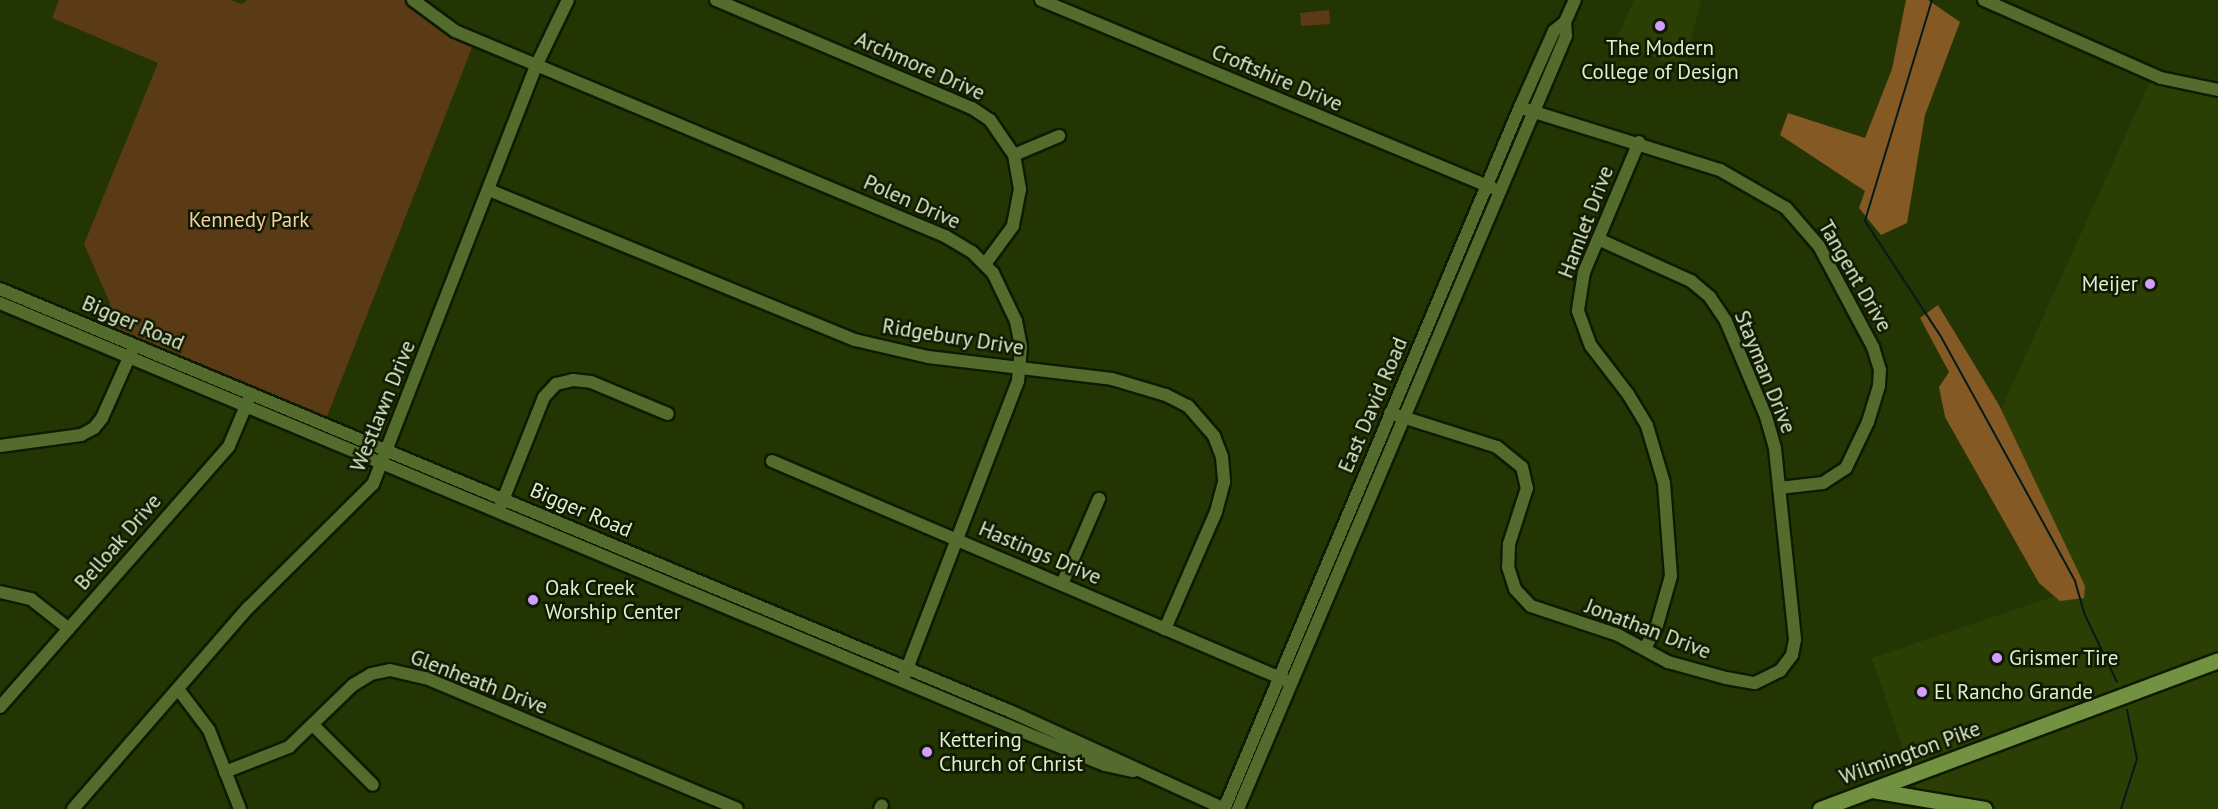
<!DOCTYPE html>
<html>
<head>
<meta charset="utf-8">
<style>
	body { margin:0 }
	#map { position:relative; width:2218px; height:809px; overflow:hidden; background:#233503; font-family:"PT Sans",sans-serif }
	div>[style] { position:absolute }
	[style*='--x'] { left:calc(var(--x)*1px); top:calc(var(--y)*1px); width:calc(var(--w)*1px); rotate:calc(var(--a)*1deg) }
	.built>* { inset:0; background:#2b3f05 }
	.green>* { inset:0; background:#5b3b15 }
	.forest>* { inset:0; background:#855923 }
	.stream>* { height:2px; margin:-1px; padding:0 1px; transform-origin:1px; border-radius:1px; background:#031a19 }
	.roads { filter:drop-shadow(2px 0 #0f1b00) drop-shadow(-2px 0 #0f1b00) drop-shadow(0 2px #0f1b00) drop-shadow(0 -2px #0f1b00) }
	.minor>* { height:12px; margin:-6px; padding:0 6px; transform-origin:6px; border-radius:6px; background:#536c2e }
	.major>* { height:15px; margin:-7.5px; padding:0 7.5px; transform-origin:7.5px; border-radius:7.5px; background:#729241 }
	.dots>* { width:16px; height:16px; translate:-50% -50%; box-sizing:border-box; border:3px solid #101a02; border-radius:50% }
	span { translate:-50% -50%; white-space:nowrap; text-align:center; line-height:1.15; -webkit-text-stroke:5px #101a02; paint-order:stroke }
	.poi-label { font-size:21px; color:#dfeecd }
	.right { translate:-100% -50%; text-align:right }
	.left { translate:0 -50%; text-align:left }
	.street-label { font-size:21px; color:#dfeecd }
	.park-label { font-size:21px; color:#f7cea4 }
</style>
</head>
<body>
<div id="map">
	<div class="built">
		<i style="clip-path:polygon(1634px 0,1701px 0,1684px 71px,1616px 40px)"></i>
		<i style="clip-path:polygon(2153px 75px,2218px 89px,2218px 809px,1994px 809px,1920px 798px,1872px 658px,2085px 586px,2000px 412px)"></i>
	</div>
	<div class="green">
		<i style="clip-path:polygon(59px 0,231px 0,242px 4px,247px 0,413px 0,475px 40px,324px 424px,100px 330px,110px 303px,84px 244px,158px 63px,52px 18px)"></i>
		<i style="clip-path:polygon(1329px 10px,1330px 24px,1301px 26px,1300px 13px)"></i>
	</div>
	<div class="forest">
		<i style="clip-path:polygon(1906px 0,1928px 0,1960px 22px,1925px 115px,1907px 223px,1881px 235px,1859px 208px,1865px 191px,1780px 135px,1788px 113px,1865px 138px,1892px 69px)"></i>
		<i style="clip-path:polygon(1938px 305px,1999px 405px,2085px 586px,2084px 598px,2060px 601px,2039px 583px,1945px 417px,1939px 387px,1949px 372px,1920px 318px)"></i>
	</div>
	<div class="stream">
		<i style="--x:1932;--y:0;--w:231;--a:106.9"></i>
		<i style="--x:1865;--y:221;--w:136;--a:56.7"></i>
		<i style="--x:1940;--y:335;--w:110;--a:61.1"></i>
		<i style="--x:1993;--y:431;--w:171;--a:61.3"></i>
		<i style="--x:2075;--y:581;--w:35;--a:74"></i>
		<i style="--x:2085;--y:615;--w:74;--a:64.5"></i>
		<i style="--x:2121;--y:809;--w:52;--a:-72.3"></i>
		<i style="--x:2137;--y:759;--w:50;--a:-101.5"></i>
	</div>
	<div class="roads">
		<div class="minor">
			<i style="--x:413;--y:0;--w:52;--a:36.4"></i>
			<i style="--x:455;--y:31;--w:531;--a:22.7"></i>
			<i style="--x:945;--y:236;--w:31;--a:31"></i>
			<i style="--x:972;--y:252;--w:30;--a:45"></i>
			<i style="--x:993;--y:273;--w:53;--a:64.4"></i>
			<i style="--x:1016;--y:321;--w:26;--a:79"></i>
			<i style="--x:1021;--y:347;--w:34;--a:95"></i>
			<i style="--x:1018;--y:381;--w:316;--a:111.1"></i>
			<i style="--x:716;--y:0;--w:278;--a:22.9"></i>
			<i style="--x:972;--y:108;--w:22;--a:34"></i>
			<i style="--x:990;--y:120;--w:42;--a:55.6"></i>
			<i style="--x:1014;--y:155;--w:35;--a:80"></i>
			<i style="--x:1020;--y:189;--w:38;--a:101"></i>
			<i style="--x:1013;--y:226;--w:47;--a:126.4"></i>
			<i style="--x:1041;--y:0;--w:489;--a:22.6"></i>
			<i style="--x:1984;--y:0;--w:193;--a:23.8"></i>
			<i style="--x:2161;--y:78;--w:58;--a:11.9"></i>
			<i style="--x:1525;--y:109;--w:204;--a:17.4"></i>
			<i style="--x:1720;--y:170;--w:76;--a:29.9"></i>
			<i style="--x:1786;--y:208;--w:50;--a:49"></i>
			<i style="--x:1819;--y:246;--w:115;--a:61.9"></i>
			<i style="--x:1873;--y:347;--w:24;--a:73"></i>
			<i style="--x:1880;--y:370;--w:16;--a:94"></i>
			<i style="--x:1879;--y:386;--w:38;--a:107"></i>
			<i style="--x:1868;--y:422;--w:51;--a:115.6"></i>
			<i style="--x:1846;--y:468;--w:27;--a:147"></i>
			<i style="--x:1823;--y:483;--w:44;--a:173.5"></i>
			<i style="--x:1639;--y:142;--w:141;--a:112.9"></i>
			<i style="--x:1584;--y:272;--w:39;--a:99"></i>
			<i style="--x:1578;--y:311;--w:37;--a:70"></i>
			<i style="--x:1591;--y:346;--w:61;--a:52.4"></i>
			<i style="--x:1628;--y:394;--w:37;--a:59"></i>
			<i style="--x:1647;--y:426;--w:59;--a:73.4"></i>
			<i style="--x:1664;--y:483;--w:93;--a:85.7"></i>
			<i style="--x:1671;--y:576;--w:51;--a:105.9"></i>
			<i style="--x:1657;--y:625;--w:27;--a:117"></i>
			<i style="--x:1014;--y:155;--w:49;--a:-22.9"></i>
			<i style="--x:489;--y:190;--w:396;--a:22.3"></i>
			<i style="--x:855;--y:340;--w:75;--a:13.1"></i>
			<i style="--x:928;--y:357;--w:185;--a:6.8"></i>
			<i style="--x:1112;--y:379;--w:56;--a:16.5"></i>
			<i style="--x:1166;--y:395;--w:25;--a:27"></i>
			<i style="--x:1188;--y:406;--w:40;--a:49"></i>
			<i style="--x:1214;--y:436;--w:22;--a:69"></i>
			<i style="--x:1222;--y:457;--w:25;--a:85"></i>
			<i style="--x:1224;--y:482;--w:31;--a:105"></i>
			<i style="--x:1216;--y:512;--w:128;--a:113.6"></i>
			<i style="--x:0;--y:289;--w:1099;--a:22.69"></i>
			<i style="--x:1014;--y:713;--w:232;--a:24.5"></i>
			<i style="--x:0;--y:303;--w:1107;--a:22.74"></i>
			<i style="--x:1021;--y:731;--w:91;--a:22"></i>
			<i style="--x:1105;--y:765;--w:29;--a:12"></i>
			<i style="--x:1390;--y:413;--w:112;--a:17.6"></i>
			<i style="--x:1497;--y:447;--w:32;--a:39"></i>
			<i style="--x:1522;--y:467;--w:22;--a:77"></i>
			<i style="--x:1527;--y:488;--w:59;--a:107.8"></i>
			<i style="--x:1509;--y:544;--w:23;--a:92"></i>
			<i style="--x:1508;--y:567;--w:23;--a:72"></i>
			<i style="--x:1515;--y:589;--w:23;--a:47"></i>
			<i style="--x:1531;--y:606;--w:92;--a:18.4"></i>
			<i style="--x:1618;--y:635;--w:57;--a:28.4"></i>
			<i style="--x:1668;--y:662;--w:60;--a:15.4"></i>
			<i style="--x:1726;--y:678;--w:29;--a:10"></i>
			<i style="--x:1755;--y:683;--w:28;--a:-26"></i>
			<i style="--x:1780;--y:671;--w:20;--a:-53"></i>
			<i style="--x:1792;--y:655;--w:16;--a:-79"></i>
			<i style="--x:1795;--y:639;--w:192;--a:-96"></i>
			<i style="--x:1775;--y:448;--w:35;--a:-106"></i>
			<i style="--x:1765;--y:414;--w:101;--a:-112.8"></i>
			<i style="--x:1726;--y:321;--w:29;--a:-124"></i>
			<i style="--x:1710;--y:297;--w:25;--a:-140"></i>
			<i style="--x:1691;--y:281;--w:102;--a:-155.7"></i>
			<i style="--x:0;--y:446;--w:82;--a:-7.7"></i>
			<i style="--x:81;--y:435;--w:15;--a:-28"></i>
			<i style="--x:94;--y:428;--w:13;--a:-51"></i>
			<i style="--x:102;--y:418;--w:73;--a:-65.9"></i>
			<i style="--x:772;--y:461;--w:558;--a:23.12"></i>
			<i style="--x:501;--y:505;--w:116;--a:-68.3"></i>
			<i style="--x:544;--y:397;--w:18;--a:-47"></i>
			<i style="--x:556;--y:384;--w:17;--a:-13"></i>
			<i style="--x:573;--y:380;--w:18;--a:6"></i>
			<i style="--x:591;--y:382;--w:83;--a:22.6"></i>
			<i style="--x:1062;--y:584;--w:93;--a:-66.5"></i>
			<i style="--x:0;--y:592;--w:32;--a:13"></i>
			<i style="--x:31;--y:599;--w:48;--a:38.3"></i>
			<i style="--x:178;--y:689;--w:51;--a:52.9"></i>
			<i style="--x:209;--y:730;--w:85;--a:68.6"></i>
			<i style="--x:0;--y:707;--w:347;--a:-48.7"></i>
			<i style="--x:229;--y:446;--w:49;--a:-67.1"></i>
			<i style="--x:314;--y:726;--w:83;--a:45"></i>
			<i style="--x:225;--y:772;--w:69;--a:-21.3"></i>
			<i style="--x:289;--y:747;--w:89;--a:-44.1"></i>
			<i style="--x:353;--y:685;--w:21;--a:-31"></i>
			<i style="--x:371;--y:674;--w:19;--a:-12"></i>
			<i style="--x:390;--y:670;--w:37;--a:13"></i>
			<i style="--x:426;--y:678;--w:337;--a:22.8"></i>
			<i style="--x:73;--y:809;--w:267;--a:-49"></i>
			<i style="--x:248;--y:608;--w:176;--a:-44.8"></i>
			<i style="--x:373;--y:484;--w:451;--a:-68.7"></i>
			<i style="--x:537;--y:64;--w:71;--a:-64.2"></i>
			<i style="--x:880;--y:809;--w:4;--a:-63"></i>
			<i style="--x:1224;--y:809;--w:762;--a:-67.14"></i>
			<i style="--x:1520;--y:107;--w:83;--a:-65.9"></i>
			<i style="--x:1554;--y:31;--w:14;--a:-39"></i>
			<i style="--x:1238;--y:809;--w:840;--a:-67.01"></i>
			<i style="--x:1566;--y:36;--w:14;--a:-94"></i>
			<i style="--x:1565;--y:22;--w:24;--a:-66"></i>
		</div>
		<div class="major">
			<i style="--x:1872;--y:790;--w:114;--a:9.6"></i>
			<i style="--x:1820;--y:809;--w:425;--a:-20.5"></i>
		</div>
	</div>
	<div class="dots">
		<i style="left:1660px;top:26px;background:#d19dfe"></i>
		<i style="left:2150px;top:284px;background:#d19dfe"></i>
		<i style="left:533px;top:600px;background:#d19dfe"></i>
		<i style="left:1997px;top:658px;background:#d19dfe"></i>
		<i style="left:1922px;top:692px;background:#d19dfe"></i>
		<i style="left:927px;top:752px;background:#d19dfe"></i>
	</div>
	<div class="poi-label">
		<span style="left:1660px;top:60px">The Modern<br>College of Design</span>
		<span class="right" style="left:2138px;top:284px">Meijer</span>
		<span class="left" style="left:545px;top:600px">Oak Creek<br>Worship Center</span>
		<span class="left" style="left:2009px;top:658px">Grismer Tire</span>
		<span class="left" style="left:1934px;top:692px">El Rancho Grande</span>
		<span class="left" style="left:939px;top:752px">Kettering<br>Church of Christ</span>
	</div>
	<div class="street-label">
		<span style="left:920px;top:66px;rotate:24deg">Archmore Drive</span>
		<span style="left:1277px;top:78px;rotate:23deg">Croftshire Drive</span>
		<span style="left:912px;top:202px;rotate:24deg">Polen Drive</span>
		<span style="left:1586px;top:222px;rotate:-69deg">Hamlet Drive</span>
		<span style="left:1855px;top:276px;rotate:60deg">Tangent Drive</span>
		<span style="left:133px;top:323px;rotate:23deg">Bigger Road</span>
		<span style="left:953px;top:337px;rotate:9deg">Ridgebury Drive</span>
		<span style="left:1765px;top:372px;rotate:68deg">Stayman Drive</span>
		<span style="left:1373px;top:405px;rotate:-67deg">East David Road</span>
		<span style="left:383px;top:406px;rotate:-68deg">Westlawn Drive</span>
		<span style="left:581px;top:510px;rotate:23deg">Bigger Road</span>
		<span style="left:118px;top:542px;rotate:-49deg">Belloak Drive</span>
		<span style="left:1040px;top:553px;rotate:23deg">Hastings Drive</span>
		<span style="left:1648px;top:629px;rotate:21deg">Jonathan Drive</span>
		<span style="left:479px;top:682px;rotate:21deg">Glenheath Drive</span>
		<span style="left:1910px;top:753px;rotate:-20deg">Wilmington Pike</span>
	</div>
	<div class="park-label">
		<span style="left:249px;top:220px">Kennedy Park</span>
	</div>
</div>
</body>
</html>
